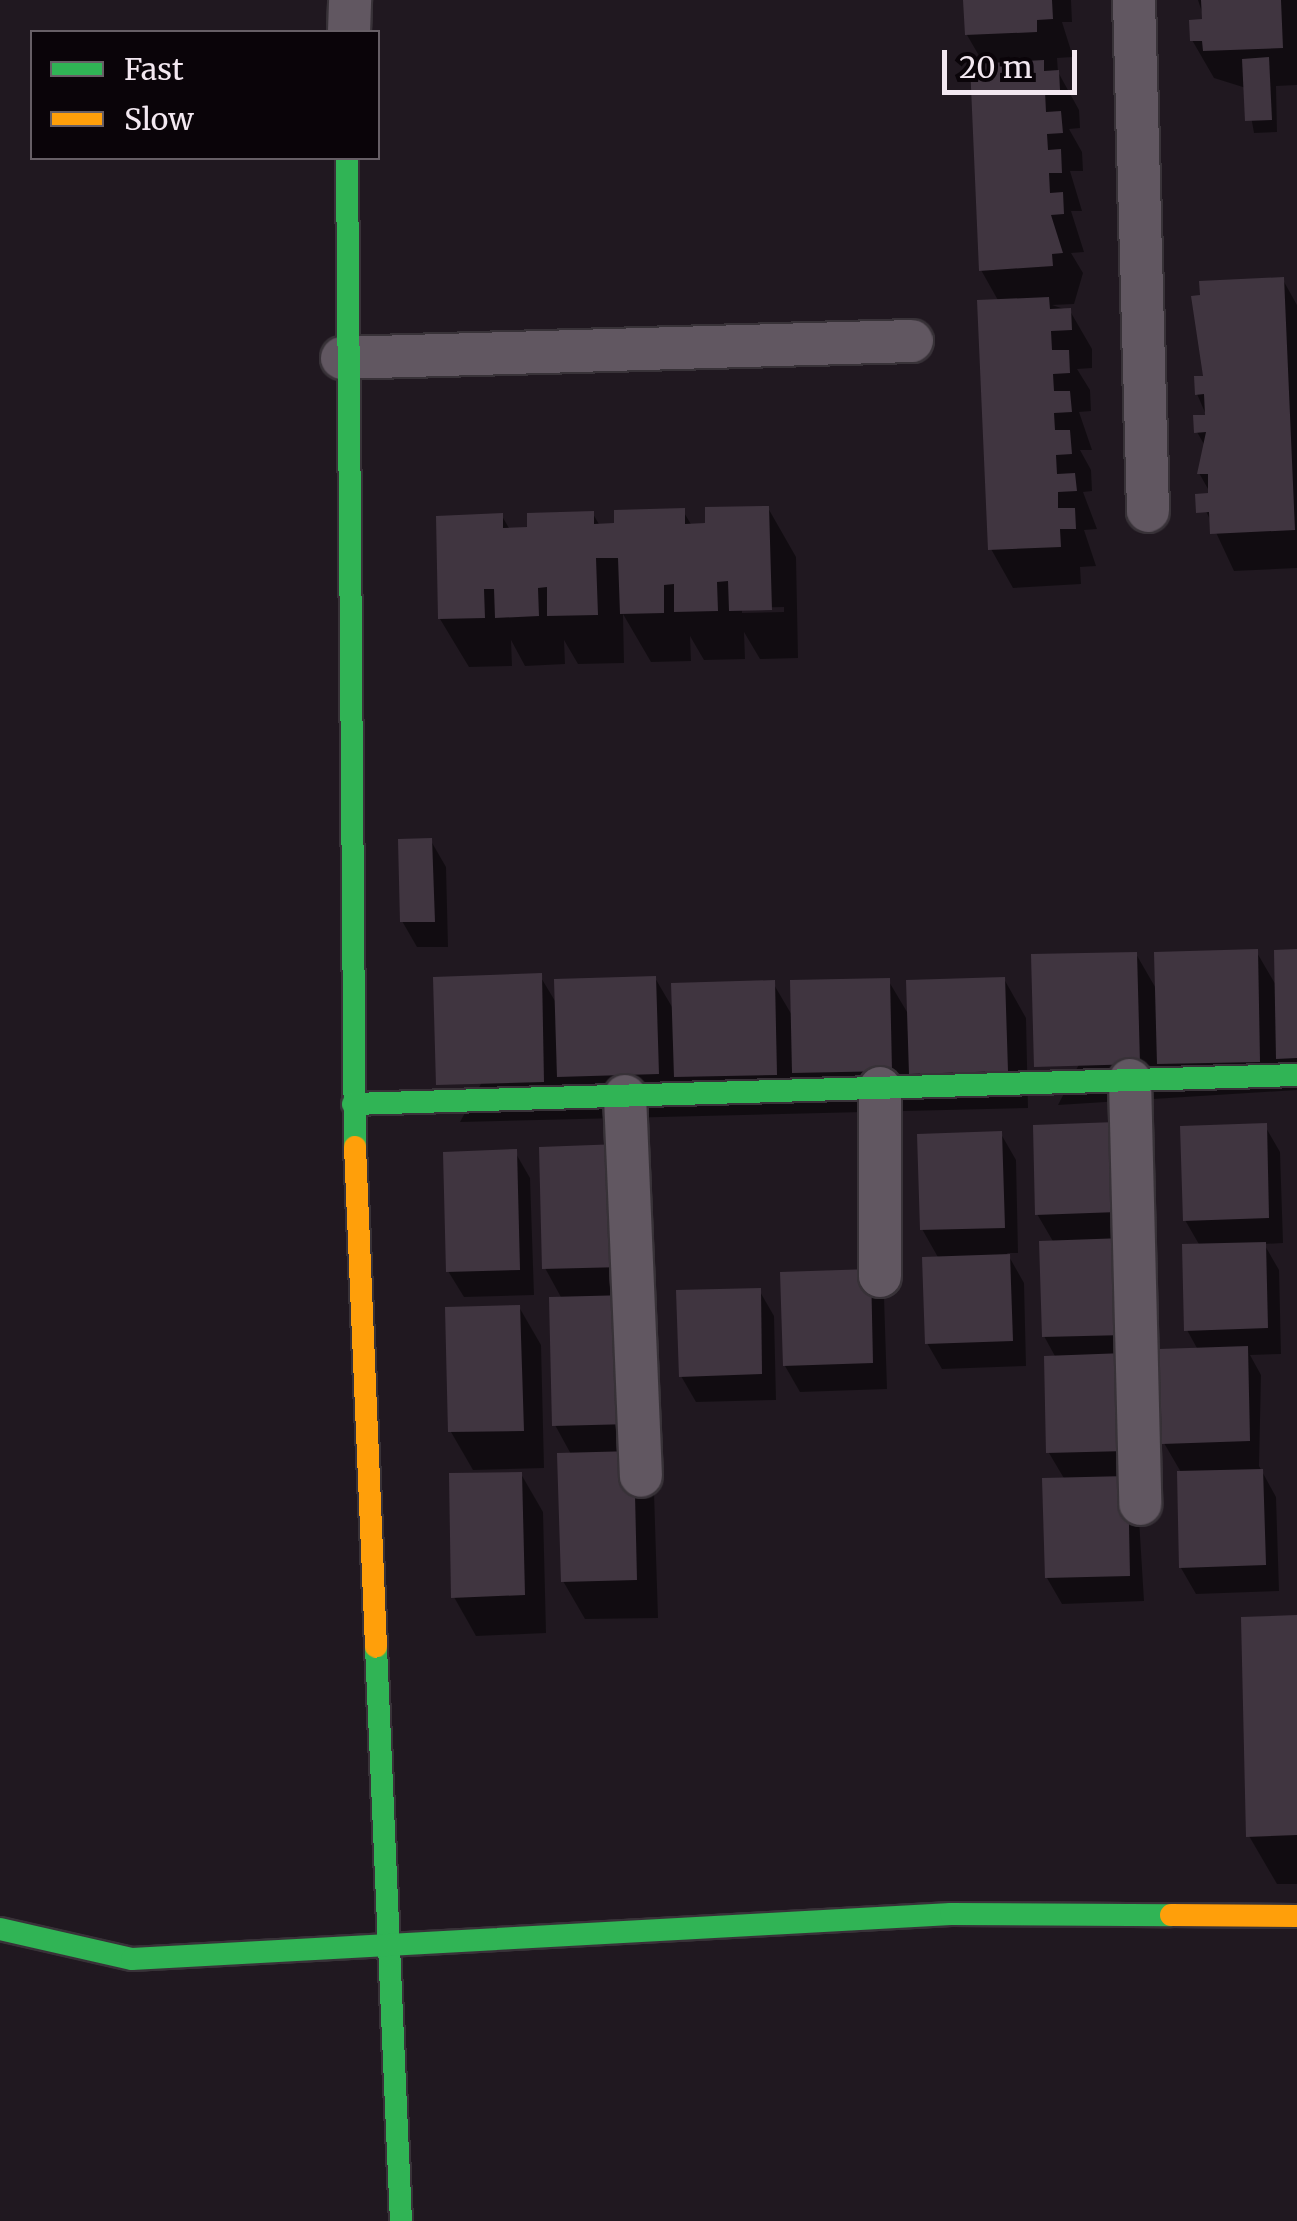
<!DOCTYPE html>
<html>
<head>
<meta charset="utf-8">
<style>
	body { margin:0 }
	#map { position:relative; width:1297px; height:2221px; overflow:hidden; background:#201820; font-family:Merriweather,serif }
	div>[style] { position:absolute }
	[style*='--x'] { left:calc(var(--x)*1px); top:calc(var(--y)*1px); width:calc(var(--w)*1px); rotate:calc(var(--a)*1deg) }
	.shadow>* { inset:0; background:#0007 }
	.building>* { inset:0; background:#403540 }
	.roads { filter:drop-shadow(2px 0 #383238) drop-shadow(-2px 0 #383238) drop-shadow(0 2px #383238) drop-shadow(0 -2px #383238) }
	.street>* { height:42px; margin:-21px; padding:0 21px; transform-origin:21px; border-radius:21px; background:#615761 }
	.fast>* { height:22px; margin:-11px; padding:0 11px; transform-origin:11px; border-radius:11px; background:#30b455 }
	.slow>* { height:22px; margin:-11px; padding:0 11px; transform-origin:11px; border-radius:11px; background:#ff9f0a }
	span { translate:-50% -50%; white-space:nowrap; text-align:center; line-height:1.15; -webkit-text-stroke:8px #0a0409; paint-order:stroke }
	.legend { position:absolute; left:30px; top:30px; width:350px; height:130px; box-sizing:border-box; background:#0a0409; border:2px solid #675f66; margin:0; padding:12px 18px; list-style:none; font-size:30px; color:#f3e8f1 }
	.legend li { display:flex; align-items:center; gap:20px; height:50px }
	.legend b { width:50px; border:2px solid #675f66 }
	.scale { position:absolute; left:942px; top:50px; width:135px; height:45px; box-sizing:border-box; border:5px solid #f3e8f1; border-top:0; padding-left:12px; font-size:30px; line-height:35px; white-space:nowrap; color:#f3e8f1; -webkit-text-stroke:8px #0a0409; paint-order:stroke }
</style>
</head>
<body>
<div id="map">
	<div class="shadow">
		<i style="clip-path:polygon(966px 0,1071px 0,1072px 22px,1062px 22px,1073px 57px,1057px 58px,1058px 72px,1079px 110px,1080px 128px,1069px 129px,1082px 152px,1083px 171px,1070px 171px,1082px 211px,1071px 211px,1084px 252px,1071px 253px,1083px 273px,1074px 304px,1052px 305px,1070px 311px,1092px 349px,1092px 368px,1077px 369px,1090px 390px,1091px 411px,1079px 412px,1092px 450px,1080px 450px,1091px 470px,1092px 491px,1083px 492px,1097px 529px,1084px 530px,1096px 566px,1080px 567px,1081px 584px,1013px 588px,991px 549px,999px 302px,981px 270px,985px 66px,967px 35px)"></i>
		<i style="clip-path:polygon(1198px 0,1297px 0,1297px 85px,1276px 86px,1277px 132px,1254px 133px,1246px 88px,1214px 78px,1192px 40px,1205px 21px)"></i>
		<i style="clip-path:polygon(1283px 280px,1297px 305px,1297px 568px,1234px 571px,1199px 496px,1212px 496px,1199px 473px,1209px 453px,1197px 432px,1207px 417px,1197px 394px)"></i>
		<i style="clip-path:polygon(evenodd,768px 508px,796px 557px,798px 658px,760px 659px,744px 632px,745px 659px,704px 660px,690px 636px,691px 661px,651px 662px,623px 614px,624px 663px,578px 664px,564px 640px,565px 664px,525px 666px,511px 640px,512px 666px,469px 667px,440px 619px,502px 516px,510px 530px,593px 514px,600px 526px,683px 511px,692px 526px,768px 508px,784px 607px,784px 612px,742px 613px,742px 608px,784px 607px)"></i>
		<i style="clip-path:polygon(431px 841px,446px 867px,448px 947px,417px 947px,402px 921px)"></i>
		<i style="clip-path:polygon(1256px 951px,1277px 987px,1297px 951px,1297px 1090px,1058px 1105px,1136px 954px,1158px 992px)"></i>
		<i style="clip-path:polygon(540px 976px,558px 1006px,655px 978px,675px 1012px,773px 983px,793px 1017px,888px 980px,910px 1017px,1004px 979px,1026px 1018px,1028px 1108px,460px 1122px)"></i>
		<i style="clip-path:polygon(1115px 1125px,1144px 1601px,1062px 1604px,1047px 1578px,1065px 1480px,1049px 1453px,1056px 1358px,1044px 1336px,1054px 1243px,1037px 1214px)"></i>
		<i style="clip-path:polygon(1265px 1126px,1280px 1152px,1283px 1243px,1264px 1244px,1279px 1270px,1281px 1354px,1250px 1355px,1261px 1375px,1259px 1466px,1276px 1497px,1279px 1591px,1196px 1594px,1181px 1568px,1182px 1474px,1164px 1443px,1198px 1350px,1187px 1330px,1200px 1246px,1185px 1220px)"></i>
		<i style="clip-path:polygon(1001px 1134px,1016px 1160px,1018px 1253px,1007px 1253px,1024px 1283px,1026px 1366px,942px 1369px,927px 1343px,939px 1259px,922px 1229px)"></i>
		<i style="clip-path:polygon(619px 1147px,637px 1462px,654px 1492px,658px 1618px,585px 1619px,563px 1581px,572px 1456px,555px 1425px,562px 1299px,545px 1268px)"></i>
		<i style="clip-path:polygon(515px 1152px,530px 1178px,534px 1295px,464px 1297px,448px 1271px)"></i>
		<i style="clip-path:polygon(869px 1271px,884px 1297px,887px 1389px,800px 1392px,785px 1366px)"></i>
		<i style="clip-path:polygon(759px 1290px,774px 1316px,776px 1400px,696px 1402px,681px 1376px)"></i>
		<i style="clip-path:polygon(519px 1307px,541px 1345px,544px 1468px,473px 1470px,451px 1432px)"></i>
		<i style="clip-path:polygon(521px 1474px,543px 1512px,546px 1633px,476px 1636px,454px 1597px)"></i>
		<i style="clip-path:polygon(1297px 1618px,1297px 1884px,1277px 1884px,1249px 1836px)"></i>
	</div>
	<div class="building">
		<i style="clip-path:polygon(963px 0,1052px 0,1053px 19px,1037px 20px,1037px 32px,965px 35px)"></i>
		<i style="clip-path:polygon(1201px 0,1281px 0,1283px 48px,1203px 51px,1202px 41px,1190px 41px,1189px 20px,1202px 19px)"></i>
		<i style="clip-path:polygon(1269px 57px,1272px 120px,1245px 121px,1242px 59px)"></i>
		<i style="clip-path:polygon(1044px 60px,1044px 71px,1059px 70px,1060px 90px,1045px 91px,1046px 112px,1061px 111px,1063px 133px,1047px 134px,1048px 150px,1061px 149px,1062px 173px,1049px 173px,1050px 193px,1063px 192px,1064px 214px,1051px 215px,1063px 253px,1052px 254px,1053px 266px,979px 271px,970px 64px)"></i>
		<i style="clip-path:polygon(1284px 277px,1295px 530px,1210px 534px,1209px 512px,1196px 513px,1195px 494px,1208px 493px,1208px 474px,1197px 474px,1206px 432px,1194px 433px,1193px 415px,1205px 415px,1204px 394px,1195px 395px,1194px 376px,1203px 376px,1191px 296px,1200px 295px,1199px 281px)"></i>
		<i style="clip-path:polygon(1049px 297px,1050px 309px,1071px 308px,1072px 330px,1051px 331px,1052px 350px,1069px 350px,1070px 373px,1053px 374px,1054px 391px,1070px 391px,1072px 412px,1054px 413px,1055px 430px,1070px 430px,1072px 454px,1056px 455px,1057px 474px,1075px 473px,1077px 491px,1058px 492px,1058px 508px,1075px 508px,1076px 529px,1060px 529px,1061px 547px,988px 550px,977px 300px)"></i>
		<i style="clip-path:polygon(769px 506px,772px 610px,729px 611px,728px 581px,717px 582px,718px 611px,674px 612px,674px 584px,664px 585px,664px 613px,620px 614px,618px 558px,596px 558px,598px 615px,547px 616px,547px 587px,538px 588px,539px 616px,495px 618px,494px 589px,484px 589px,485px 618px,438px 619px,436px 516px,503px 513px,503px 528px,527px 527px,527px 513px,594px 511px,594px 524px,614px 523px,614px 510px,685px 508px,685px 524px,705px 523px,705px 507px)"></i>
		<i style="clip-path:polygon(432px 838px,435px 922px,400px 922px,398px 839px)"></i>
		<i style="clip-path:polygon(1258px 949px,1260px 1062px,1157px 1064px,1154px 952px)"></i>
		<i style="clip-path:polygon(1297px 949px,1297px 1058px,1276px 1059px,1274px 950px)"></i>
		<i style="clip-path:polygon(1137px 952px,1140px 1064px,1034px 1067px,1031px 954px)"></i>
		<i style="clip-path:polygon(542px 973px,544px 1082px,436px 1085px,433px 977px)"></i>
		<i style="clip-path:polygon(656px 976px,659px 1074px,557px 1077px,554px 979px)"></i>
		<i style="clip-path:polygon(1005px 977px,1008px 1071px,909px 1074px,906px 980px)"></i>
		<i style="clip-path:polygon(890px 978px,892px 1071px,792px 1073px,790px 980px)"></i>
		<i style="clip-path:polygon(775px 980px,777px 1075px,674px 1077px,671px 983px)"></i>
		<i style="clip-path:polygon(1116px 1122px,1118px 1212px,1035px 1215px,1033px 1125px)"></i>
		<i style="clip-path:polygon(1267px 1123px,1269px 1218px,1183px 1221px,1180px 1126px)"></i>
		<i style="clip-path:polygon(1002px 1131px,1005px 1228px,920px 1230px,917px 1134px)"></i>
		<i style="clip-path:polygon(620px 1144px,624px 1267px,542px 1269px,539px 1147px)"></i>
		<i style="clip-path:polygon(517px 1149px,520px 1270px,446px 1272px,443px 1152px)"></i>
		<i style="clip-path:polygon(1124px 1238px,1126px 1335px,1042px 1337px,1039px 1241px)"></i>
		<i style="clip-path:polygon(1266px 1242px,1268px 1328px,1184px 1331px,1182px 1244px)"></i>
		<i style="clip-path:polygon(1010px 1254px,1013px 1341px,925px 1344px,922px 1257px)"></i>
		<i style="clip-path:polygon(871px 1269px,873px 1363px,783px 1366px,780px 1272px)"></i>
		<i style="clip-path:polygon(761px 1288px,762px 1374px,679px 1377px,676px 1290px)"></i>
		<i style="clip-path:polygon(629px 1295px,632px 1424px,552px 1426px,549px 1297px)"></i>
		<i style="clip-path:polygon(520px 1305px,524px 1431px,448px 1432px,445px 1307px)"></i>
		<i style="clip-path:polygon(1248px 1346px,1250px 1441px,1162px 1444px,1159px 1349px)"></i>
		<i style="clip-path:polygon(1125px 1353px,1127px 1451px,1046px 1453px,1044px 1356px)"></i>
		<i style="clip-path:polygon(634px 1451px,637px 1580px,561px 1582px,557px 1453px)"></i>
		<i style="clip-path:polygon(1263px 1469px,1266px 1565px,1179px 1568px,1177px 1471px)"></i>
		<i style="clip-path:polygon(522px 1472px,525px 1595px,451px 1598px,449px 1473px)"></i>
		<i style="clip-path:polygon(1128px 1476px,1130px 1576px,1045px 1578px,1042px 1478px)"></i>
		<i style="clip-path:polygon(1297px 1615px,1297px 1835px,1246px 1837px,1241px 1617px)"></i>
	</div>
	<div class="roads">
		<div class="street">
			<i style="--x:1134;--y:0;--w:511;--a:88.43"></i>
			<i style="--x:349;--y:32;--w:32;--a:-88"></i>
			<i style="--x:342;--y:358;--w:570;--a:-1.71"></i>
			<i style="--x:1130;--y:1080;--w:424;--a:88.6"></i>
			<i style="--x:880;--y:1088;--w:188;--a:90"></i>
			<i style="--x:625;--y:1096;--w:380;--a:87.6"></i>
		</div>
		<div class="fast">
			<i style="--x:347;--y:158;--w:989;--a:89.54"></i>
			<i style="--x:353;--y:1104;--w:944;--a:-1.76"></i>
			<i style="--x:376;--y:1647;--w:575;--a:87.51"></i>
			<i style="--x:0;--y:1929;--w:135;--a:12.8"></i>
			<i style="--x:132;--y:1959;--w:820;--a:-3.14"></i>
			<i style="--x:951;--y:1914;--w:220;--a:0.3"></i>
		</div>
		<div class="slow">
			<i style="--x:355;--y:1147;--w:500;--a:87.59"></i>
			<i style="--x:1171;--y:1915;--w:126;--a:0.5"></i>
		</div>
	</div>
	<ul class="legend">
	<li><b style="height:12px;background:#30b455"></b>Fast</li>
	<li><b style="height:12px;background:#ff9f0a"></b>Slow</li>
	</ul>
	<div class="scale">20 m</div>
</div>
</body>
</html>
